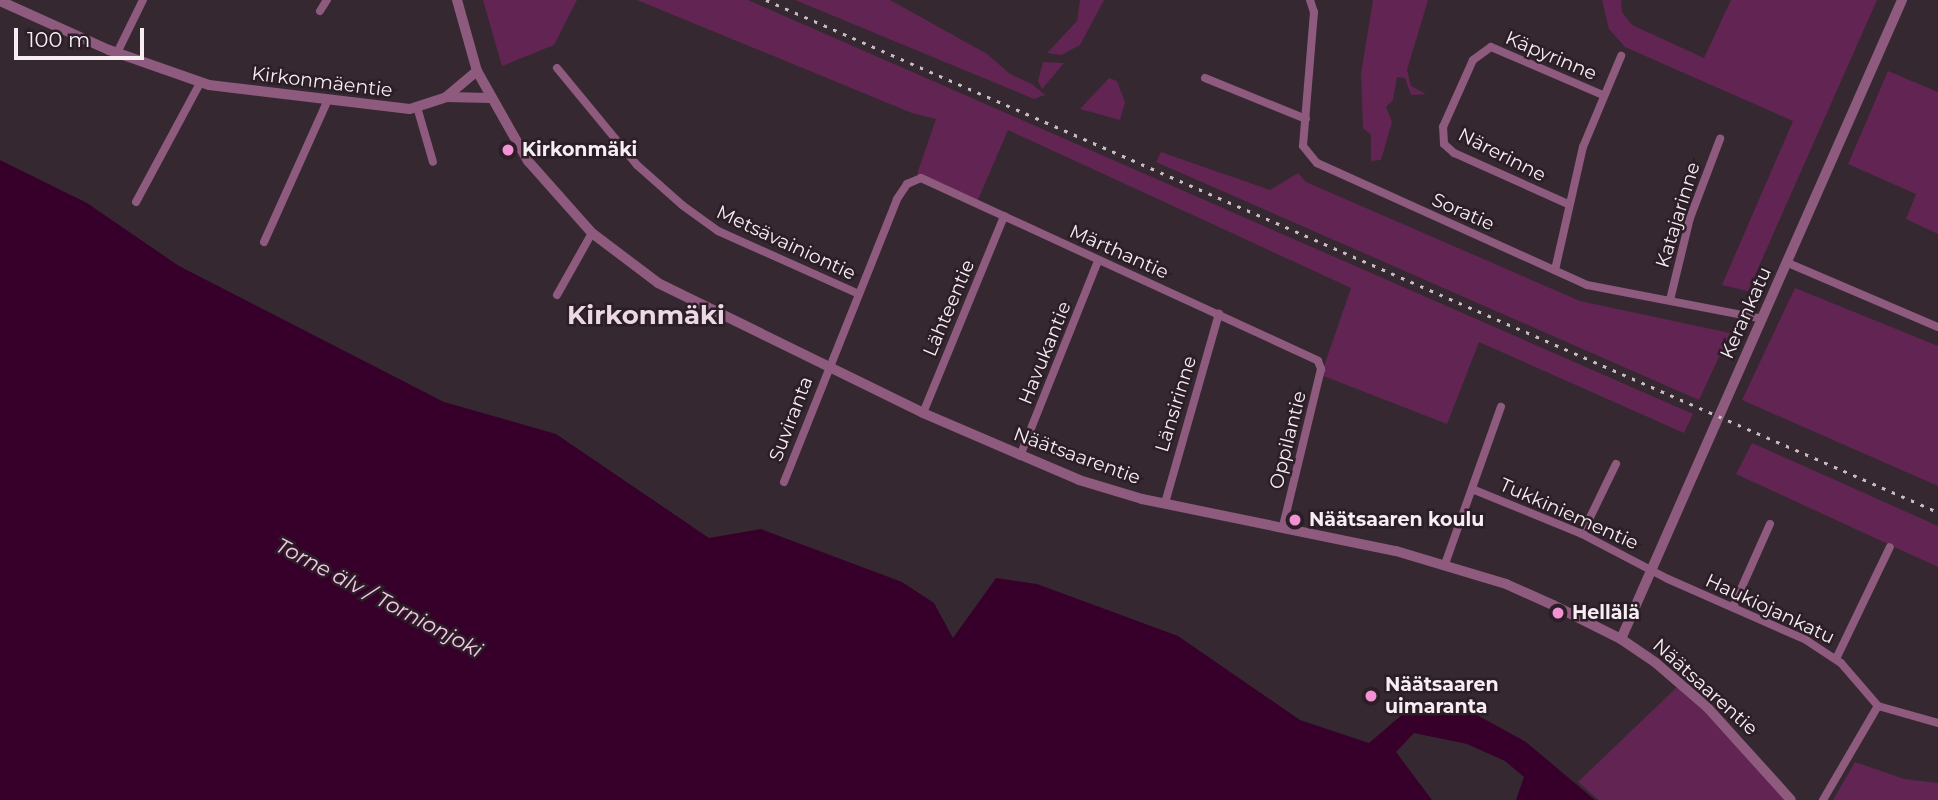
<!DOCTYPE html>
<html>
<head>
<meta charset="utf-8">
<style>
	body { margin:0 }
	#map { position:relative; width:1938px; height:800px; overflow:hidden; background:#362831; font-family:Montserrat,sans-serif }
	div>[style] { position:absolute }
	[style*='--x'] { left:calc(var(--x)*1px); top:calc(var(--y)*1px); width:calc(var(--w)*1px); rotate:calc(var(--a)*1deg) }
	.green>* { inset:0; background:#622452 }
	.water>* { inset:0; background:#36002a }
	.minor>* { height:8px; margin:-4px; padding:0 4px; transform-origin:4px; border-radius:4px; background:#8e5a7e }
	.tertiary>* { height:10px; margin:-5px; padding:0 5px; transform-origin:5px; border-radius:5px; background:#8e5a7e }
	.rail>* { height:2.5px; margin-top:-1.25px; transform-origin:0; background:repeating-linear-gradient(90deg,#c7bcc3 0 3.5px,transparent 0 10.5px) }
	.dots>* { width:19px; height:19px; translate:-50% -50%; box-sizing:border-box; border:4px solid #2c1e27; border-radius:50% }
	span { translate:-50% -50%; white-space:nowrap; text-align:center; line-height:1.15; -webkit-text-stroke:5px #2c1e27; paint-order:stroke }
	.street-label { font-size:19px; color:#f7eef4 }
	.poi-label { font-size:19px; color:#f7eef4; font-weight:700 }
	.left { translate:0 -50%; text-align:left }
	.water-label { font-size:21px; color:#f6c9e6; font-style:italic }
	.district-label { font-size:26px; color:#ecd9e5; font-weight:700 }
	.scale { position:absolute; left:14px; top:28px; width:130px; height:32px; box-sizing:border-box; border:4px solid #f7eef4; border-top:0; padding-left:9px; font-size:21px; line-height:24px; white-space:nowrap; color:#f7eef4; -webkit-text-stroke:5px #2c1e27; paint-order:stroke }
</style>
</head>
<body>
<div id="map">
	<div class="green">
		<i style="clip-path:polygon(483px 0,577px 0,554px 45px,502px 66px)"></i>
		<i style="clip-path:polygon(637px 0,748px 0,1693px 414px,1684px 433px,1479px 342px,1447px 424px,1321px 375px,1351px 288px,1008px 130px,977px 202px,917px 174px,936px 119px,912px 113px)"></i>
		<i style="clip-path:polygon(795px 0,890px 0,987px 54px,1010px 74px,1032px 84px,1045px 95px,1034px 99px)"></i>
		<i style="clip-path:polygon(1080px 0,1104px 0,1080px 45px,1061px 55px,1047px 53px,1077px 21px)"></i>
		<i style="clip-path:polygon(1373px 0,1428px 0,1407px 70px,1411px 86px,1426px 94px,1411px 95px,1405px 78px,1397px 77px,1393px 100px,1386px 107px,1392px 122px,1381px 160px,1371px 161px,1371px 135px,1363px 128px,1361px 74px)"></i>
		<i style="clip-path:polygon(1602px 0,1621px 0,1622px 12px,1632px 25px,1704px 58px,1731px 0,1877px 0,1748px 291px,1722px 285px,1793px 121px,1625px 47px,1609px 29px)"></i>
		<i style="clip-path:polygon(1043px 62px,1064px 63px,1042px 89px,1038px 81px)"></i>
		<i style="clip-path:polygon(1888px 71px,1938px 92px,1938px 234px,1906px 219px,1916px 194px,1848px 164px)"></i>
		<i style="clip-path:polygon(1109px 78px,1117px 81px,1125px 102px,1120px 120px,1080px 109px)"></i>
		<i style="clip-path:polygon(1161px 152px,1270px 190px,1298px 173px,1306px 182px,1580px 301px,1730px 333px,1699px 400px,1156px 162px)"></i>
		<i style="clip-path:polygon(1795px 288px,1938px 346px,1938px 486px,1742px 400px)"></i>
		<i style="clip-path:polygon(1752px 443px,1938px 526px,1938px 567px,1736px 474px)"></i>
		<i style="clip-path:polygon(1677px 687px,1704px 709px,1785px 800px,1599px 800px,1578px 782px)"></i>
		<i style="clip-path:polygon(1855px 762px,1904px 779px,1938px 783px,1938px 800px,1833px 800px)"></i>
	</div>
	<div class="water">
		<i style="clip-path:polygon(0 160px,87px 203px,179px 266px,444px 402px,556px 434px,709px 538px,761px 529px,902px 582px,934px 603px,953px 638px,996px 578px,1037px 584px,1178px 636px,1300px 720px,1369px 743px,1411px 707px,1468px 710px,1526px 742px,1595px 800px,1516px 800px,1524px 777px,1505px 761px,1467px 744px,1414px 733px,1396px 752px,1432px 800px,0 800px)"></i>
	</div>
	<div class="minor">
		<i style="--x:1310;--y:0;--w:13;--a:72"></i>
		<i style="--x:1314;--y:12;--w:134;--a:94.7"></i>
		<i style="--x:1303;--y:146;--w:22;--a:51"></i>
		<i style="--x:1317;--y:163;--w:296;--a:24.3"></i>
		<i style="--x:1587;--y:285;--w:179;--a:10.9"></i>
		<i style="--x:320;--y:11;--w:13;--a:-58"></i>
		<i style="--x:117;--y:53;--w:59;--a:-63.9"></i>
		<i style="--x:557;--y:68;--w:126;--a:50.5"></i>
		<i style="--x:637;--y:165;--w:60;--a:41.6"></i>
		<i style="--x:682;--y:205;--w:44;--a:35.8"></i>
		<i style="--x:718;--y:231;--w:154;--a:24.1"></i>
		<i style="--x:1205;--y:78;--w:109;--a:22.1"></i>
		<i style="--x:417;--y:107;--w:57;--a:73.8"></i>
		<i style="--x:136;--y:202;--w:135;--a:-61.7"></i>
		<i style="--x:1568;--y:204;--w:125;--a:-155.9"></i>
		<i style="--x:1454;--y:153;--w:13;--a:-138"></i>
		<i style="--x:1444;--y:144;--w:17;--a:-93"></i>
		<i style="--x:1443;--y:127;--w:73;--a:-65.9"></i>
		<i style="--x:1473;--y:60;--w:22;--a:-36"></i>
		<i style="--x:1491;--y:47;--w:122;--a:23.2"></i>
		<i style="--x:264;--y:242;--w:154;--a:-65.8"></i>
		<i style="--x:1788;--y:263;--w:163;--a:23.1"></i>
		<i style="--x:1555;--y:270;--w:126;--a:-77.2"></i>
		<i style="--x:1583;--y:147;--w:99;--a:-67.3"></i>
		<i style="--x:557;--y:295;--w:71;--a:-60.6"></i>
		<i style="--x:1670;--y:300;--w:84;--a:-76.3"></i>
		<i style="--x:1690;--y:218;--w:85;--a:-69.2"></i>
		<i style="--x:923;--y:413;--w:213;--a:-67.6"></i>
		<i style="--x:1020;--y:456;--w:210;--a:-68.2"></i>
		<i style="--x:784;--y:482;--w:305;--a:-68.2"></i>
		<i style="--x:897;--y:199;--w:18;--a:-56"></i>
		<i style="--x:907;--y:184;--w:15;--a:-23"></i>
		<i style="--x:921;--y:178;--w:437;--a:24.7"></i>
		<i style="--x:1318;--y:361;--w:9;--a:69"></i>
		<i style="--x:1321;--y:369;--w:162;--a:103.6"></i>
		<i style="--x:1472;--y:489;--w:119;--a:22.2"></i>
		<i style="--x:1582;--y:534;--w:97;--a:27.6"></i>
		<i style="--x:1668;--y:579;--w:151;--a:23.8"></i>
		<i style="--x:1806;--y:640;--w:42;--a:33.3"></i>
		<i style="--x:1841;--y:663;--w:57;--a:49.3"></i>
		<i style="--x:1878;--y:706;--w:62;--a:15.8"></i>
		<i style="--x:1165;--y:503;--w:197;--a:-74.1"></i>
		<i style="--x:1582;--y:534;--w:78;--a:-64.1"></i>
		<i style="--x:1445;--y:564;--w:167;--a:-70.4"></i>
		<i style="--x:1733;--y:607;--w:91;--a:-66"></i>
		<i style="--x:1836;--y:659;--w:124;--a:-64.3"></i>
		<i style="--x:1823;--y:800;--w:109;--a:-59.7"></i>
	</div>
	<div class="tertiary">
		<i style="--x:457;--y:0;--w:74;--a:74.3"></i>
		<i style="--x:477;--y:71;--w:103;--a:60.5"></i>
		<i style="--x:528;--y:161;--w:96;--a:48.4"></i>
		<i style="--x:592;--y:233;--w:83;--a:37.1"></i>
		<i style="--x:658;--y:283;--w:295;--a:26.1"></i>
		<i style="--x:923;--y:413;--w:170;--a:23.2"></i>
		<i style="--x:1079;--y:480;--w:66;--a:16.8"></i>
		<i style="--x:1142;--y:499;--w:259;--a:11.6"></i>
		<i style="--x:1396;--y:551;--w:115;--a:16.7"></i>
		<i style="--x:1506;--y:584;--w:51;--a:24.1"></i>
		<i style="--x:1553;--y:605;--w:76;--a:26.6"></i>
		<i style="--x:1621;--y:639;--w:42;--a:34.4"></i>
		<i style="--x:1656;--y:663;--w:67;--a:40.8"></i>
		<i style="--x:1707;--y:707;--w:125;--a:47.9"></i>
		<i style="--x:0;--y:1;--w:120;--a:24.2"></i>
		<i style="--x:109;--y:50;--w:106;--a:19.3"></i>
		<i style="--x:209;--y:85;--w:202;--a:6.8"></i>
		<i style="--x:410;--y:109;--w:38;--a:-18"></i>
		<i style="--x:446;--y:97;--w:40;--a:-40"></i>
		<i style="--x:446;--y:97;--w:44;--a:1.3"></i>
		<i style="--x:1621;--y:639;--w:698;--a:-66.26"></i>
	</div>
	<div class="rail">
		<i style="--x:766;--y:0;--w:1279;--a:23.6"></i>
	</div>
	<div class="dots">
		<i style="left:508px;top:150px;background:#f391d5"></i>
		<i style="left:1295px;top:520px;background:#f391d5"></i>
		<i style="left:1558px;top:613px;background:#f391d5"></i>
		<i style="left:1371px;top:696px;background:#f391d5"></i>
	</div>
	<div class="street-label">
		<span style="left:1551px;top:56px;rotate:23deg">Käpyrinne</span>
		<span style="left:322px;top:82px;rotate:7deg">Kirkonmäentie</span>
		<span style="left:1502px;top:155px;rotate:27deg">Närerinne</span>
		<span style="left:1463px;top:212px;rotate:24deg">Soratie</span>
		<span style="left:1678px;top:215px;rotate:-73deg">Katajarinne</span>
		<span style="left:786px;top:243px;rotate:25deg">Metsävainiontie</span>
		<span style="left:1119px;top:252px;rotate:24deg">Märthantie</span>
		<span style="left:949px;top:308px;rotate:-67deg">Lähteentie</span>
		<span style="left:1746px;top:313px;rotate:-66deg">Kerankatu</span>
		<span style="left:1045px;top:353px;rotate:-68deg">Havukantie</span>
		<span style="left:1176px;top:404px;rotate:-73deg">Länsirinne</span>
		<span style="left:791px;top:419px;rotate:-69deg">Suviranta</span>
		<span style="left:1288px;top:440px;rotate:-76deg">Oppilantie</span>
		<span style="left:1077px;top:456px;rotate:20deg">Näätsaarentie</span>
		<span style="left:1569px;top:514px;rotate:24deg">Tukkiniementie</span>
		<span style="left:1770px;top:609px;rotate:25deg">Haukiojankatu</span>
		<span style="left:1705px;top:687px;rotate:42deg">Näätsaarentie</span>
	</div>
	<div class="poi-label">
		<span class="left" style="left:522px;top:150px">Kirkonmäki</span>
		<span class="left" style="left:1309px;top:520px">Näätsaaren koulu</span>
		<span class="left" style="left:1572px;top:613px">Hellälä</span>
		<span class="left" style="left:1385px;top:696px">Näätsaaren<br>uimaranta</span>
	</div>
	<div class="water-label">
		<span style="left:379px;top:598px;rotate:28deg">Torne älv / Tornionjoki</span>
	</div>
	<div class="district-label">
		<span style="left:646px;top:316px">Kirkonmäki</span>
	</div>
	<div class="scale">100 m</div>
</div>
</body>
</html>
